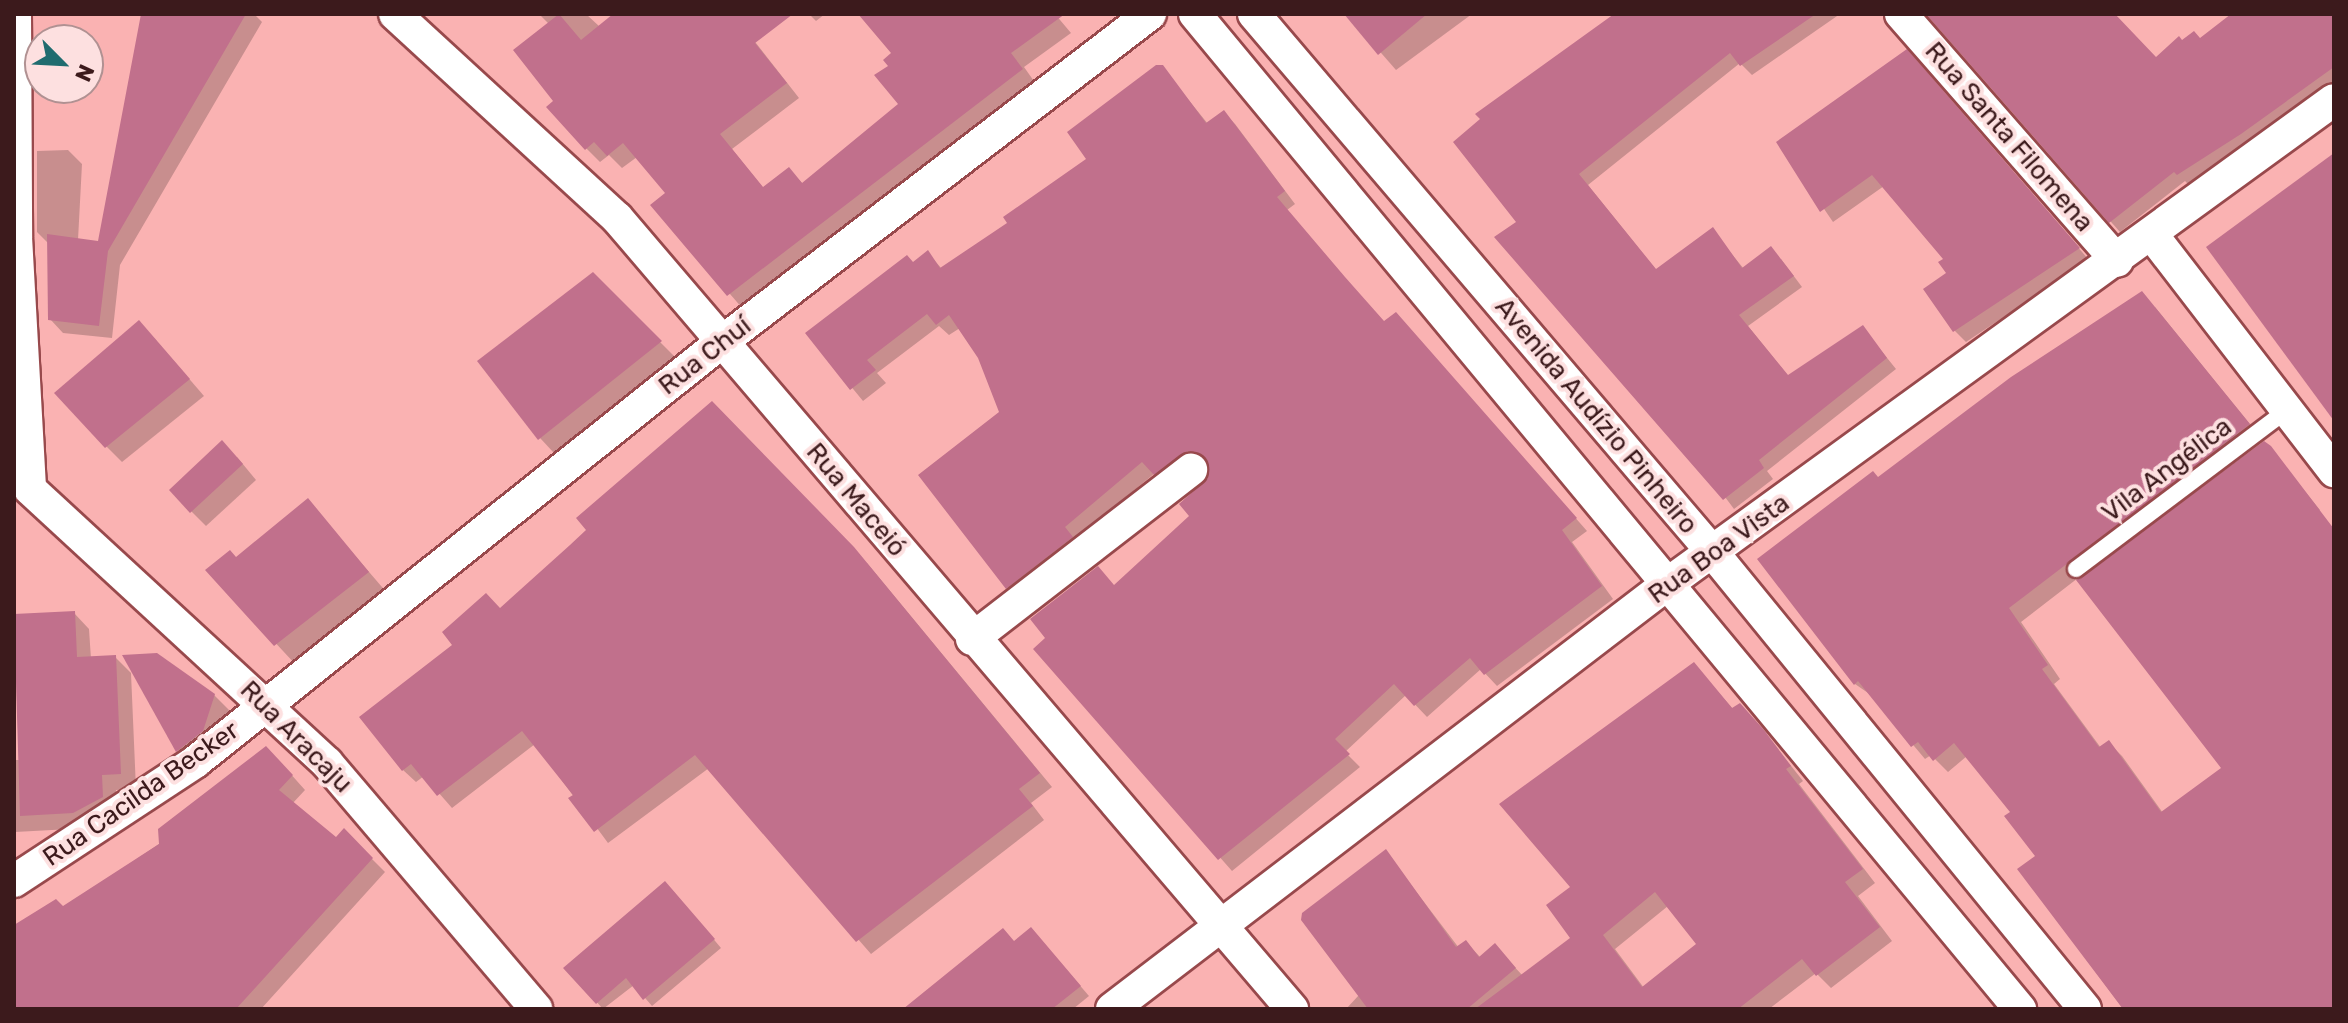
<!DOCTYPE html>
<html>
<head>
<meta charset="utf-8">
<style>
	body { margin:0 }
	#map { position:relative; width:2348px; height:1023px; overflow:hidden; background:#fab2b2; font-family:Rubik,sans-serif }
	div>[style] { position:absolute }
	[style*='--x'] { left:calc(var(--x)*1px); top:calc(var(--y)*1px); width:calc(var(--w)*1px); rotate:calc(var(--a)*1deg) }
	.shadow>* { inset:0; background:#0003 }
	.building>* { inset:0; background:#c1708c }
	.roads { filter:drop-shadow(2px 0 #98494c) drop-shadow(-2px 0 #98494c) drop-shadow(0 2px #98494c) drop-shadow(0 -2px #98494c) }
	.service>* { height:16px; margin:-8px; padding:0 8px; transform-origin:8px; border-radius:8px; background:#fff }
	.minor>* { height:32px; margin:-16px; padding:0 16px; transform-origin:16px; border-radius:16px; background:#fff }
	span { translate:-50% -50%; white-space:nowrap; text-align:center; line-height:1.15; -webkit-text-stroke:8px #fde0e0; paint-order:stroke }
	.street-label { font-size:26px; color:#3c1a1c }
	.frame { position:absolute; inset:0; border:16px solid #3c1a1c; pointer-events:none }
	.north { position:absolute; left:24px; top:24px; width:80px; height:80px; box-sizing:border-box; background:#fde0e0; border:2px solid #b09192; border-radius:50%; rotate:114deg; font-size:22px; font-weight:700; line-height:32px; text-align:center; color:#3c1a1c }
	.north::after { content:''; display:block; margin:auto; width:28px; height:36px; background:#206c6f; clip-path:polygon(50% 0,100% 100%,50% 72%,0 100%) }
</style>
</head>
<body>
<div id="map">
	<div class="shadow">
		<i style="clip-path:polygon(163px 14px,254px 14px,262px 22px,120px 265px,112px 338px,63px 333px,50px 319px,49px 244px,37px 232px,37px 151px,68px 150px,82px 164px,78px 240px,100px 243px)"></i>
		<i style="clip-path:polygon(539px 14px,586px 14px,600px 27px,616px 14px,713px 14px,752px 38px,799px 98px,732px 149px,764px 189px,789px 169px,803px 184px,901px 105px,891px 66px,894px 54px,860px 14px,1055px 14px,1071px 33px,1024px 67px,1036px 84px,743px 309px,653px 205px,668px 193px,637px 157px,622px 168px,609px 155px,600px 162px,586px 148px,556px 101px,549px 24px)"></i>
		<i style="clip-path:polygon(809px 14px,825px 14px,816px 21px)"></i>
		<i style="clip-path:polygon(1347px 14px,1472px 14px,1396px 70px)"></i>
		<i style="clip-path:polygon(1619px 14px,1840px 14px,1752px 75px,1740px 63px,1588px 185px,1657px 271px,1712px 230px,1744px 269px,1781px 259px,1802px 287px,1748px 326px,1789px 377px,1863px 328px,1896px 369px,1767px 471px,1773px 479px,1734px 509px,1519px 222px)"></i>
		<i style="clip-path:polygon(1926px 14px,2113px 14px,2156px 60px,2183px 43px,2200px 40px,2234px 14px,2334px 14px,2334px 86px,2188px 184px,2185px 181px,2120px 232px)"></i>
		<i style="clip-path:polygon(1918px 63px,2089px 260px,1966px 342px,1955px 331px,1946px 259px,1884px 186px,1833px 222px,1779px 143px)"></i>
		<i style="clip-path:polygon(1162px 67px,1208px 124px,1224px 113px,1235px 124px,1295px 204px,1287px 210px,1357px 292px,1385px 323px,1407px 326px,1587px 531px,1572px 542px,1613px 599px,1497px 686px,1481px 669px,1427px 717px,1406px 695px,1345px 752px,1360px 767px,1232px 871px,1036px 649px,1115px 587px,1192px 516px,1210px 479px,1209px 466px,1201px 462px,1167px 485px,1155px 473px,1075px 539px,1019px 599px,1008px 587px,1001px 413px,980px 357px,960px 328px,949px 335px,939px 326px,877px 373px,886px 383px,863px 401px,808px 334px,928px 253px,942px 269px,1010px 224px,1089px 160px)"></i>
		<i style="clip-path:polygon(593px 275px,675px 357px,554px 453px,540px 438px)"></i>
		<i style="clip-path:polygon(evenodd,2155px 307px,2261px 438px,2164px 518px,2270px 448px,2320px 510px,2316px 512px,2334px 536px,2334px 1009px,2123px 1009px,2020px 870px,2038px 856px,2013px 812px,1967px 756px,1948px 772px,1931px 755px,1925px 759px,1871px 695px,1855px 684px,1760px 559px,1878px 479px,2155px 307px,2078px 578px,2224px 768px,2163px 813px,2122px 756px,2109px 743px,2101px 748px,2054px 684px,2060px 679px,2021px 622px,2078px 578px)"></i>
		<i style="clip-path:polygon(154px 338px,204px 396px,122px 462px,106px 446px)"></i>
		<i style="clip-path:polygon(237px 457px,256px 480px,206px 526px,191px 511px)"></i>
		<i style="clip-path:polygon(308px 501px,388px 594px,296px 665px,208px 570px,236px 559px)"></i>
		<i style="clip-path:polygon(867px 563px,1052px 787px,1031px 803px,1044px 820px,871px 954px,709px 768px,608px 843px,535px 744px,452px 808px,424px 776px,416px 782px,403px 770px,500px 610px)"></i>
		<i style="clip-path:polygon(74px 613px,89px 629px,91px 659px,115px 657px,131px 673px,136px 789px,116px 790px,117px 812px,89px 828px,15px 832px,14px 869px,14px 760px,19px 760px,14px 616px)"></i>
		<i style="clip-path:polygon(evenodd,1694px 665px,1734px 710px,1754px 719px,1803px 781px,1799px 784px,1875px 883px,1858px 896px,1892px 941px,1831px 988px,1816px 973px,1769px 1009px,1346px 1009px,1359px 995px,1386px 852px,1459px 948px,1466px 942px,1481px 958px,1495px 946px,1523px 976px,1573px 938px,1573px 887px,1694px 665px,1668px 906px,1698px 944px,1644px 988px,1615px 949px,1668px 906px)"></i>
		<i style="clip-path:polygon(214px 695px,229px 710px,218px 746px,193px 765px,178px 750px)"></i>
		<i style="clip-path:polygon(280px 762px,305px 790px,292px 804px,336px 840px,344px 831px,385px 872px,261px 1009px,14px 1009px,14px 927px,63px 909px)"></i>
		<i style="clip-path:polygon(673px 891px,721px 948px,652px 1006px,634px 985px,603px 1009px,566px 968px)"></i>
		<i style="clip-path:polygon(1040px 939px,1089px 996px,1073px 1009px,905px 1009px)"></i>
	</div>
	<div class="building">
		<i style="clip-path:polygon(141px 14px,246px 14px,108px 251px,99px 326px,48px 320px,47px 234px,98px 241px)"></i>
		<i style="clip-path:polygon(559px 14px,581px 40px,613px 14px,793px 14px,755px 43px,787px 83px,720px 134px,763px 187px,789px 167px,802px 183px,898px 104px,874px 75px,888px 66px,883px 60px,891px 53px,858px 14px,1065px 14px,1011px 53px,1023px 69px,727px 296px,650px 205px,665px 193px,623px 143px,607px 156px,594px 142px,585px 150px,546px 107px,553px 101px,513px 50px)"></i>
		<i style="clip-path:polygon(1344px 14px,1427px 14px,1378px 55px)"></i>
		<i style="clip-path:polygon(1614px 14px,1816px 14px,1740px 66px,1730px 53px,1579px 174px,1656px 269px,1713px 227px,1742px 268px,1771px 246px,1794px 276px,1739px 315px,1788px 375px,1863px 325px,1887px 358px,1759px 460px,1764px 468px,1723px 500px,1494px 237px,1516px 222px,1453px 142px,1480px 119px,1475px 114px)"></i>
		<i style="clip-path:polygon(1926px 14px,2115px 14px,2156px 57px,2179px 36px,2182px 40px,2194px 31px,2200px 38px,2231px 14px,2334px 14px,2334px 67px,2241px 134px,2177px 175px,2174px 172px,2109px 223px)"></i>
		<i style="clip-path:polygon(1907px 49px,2080px 248px,1953px 332px,1923px 289px,1946px 273px,1938px 262px,1943px 259px,1872px 175px,1820px 212px,1776px 142px)"></i>
		<i style="clip-path:polygon(1156px 65px,1163px 65px,1206px 123px,1224px 110px,1285px 191px,1277px 197px,1345px 277px,1384px 321px,1396px 312px,1577px 518px,1562px 530px,1602px 586px,1484px 675px,1470px 658px,1414px 706px,1394px 684px,1335px 739px,1350px 754px,1218px 860px,1033px 649px,1045px 638px,1030px 619px,1098px 566px,1114px 585px,1189px 516px,1179px 504px,1208px 478px,1206px 459px,1188px 451px,1154px 475px,1142px 462px,1065px 527px,1073px 537px,1006px 589px,918px 475px,999px 412px,978px 358px,949px 315px,936px 325px,927px 314px,867px 360px,876px 370px,850px 390px,805px 333px,907px 255px,913px 262px,928px 250px,940px 268px,1007px 223px,1003px 217px,1086px 159px,1067px 132px)"></i>
		<i style="clip-path:polygon(2334px 153px,2334px 421px,2206px 247px)"></i>
		<i style="clip-path:polygon(593px 272px,662px 341px,538px 440px,477px 361px)"></i>
		<i style="clip-path:polygon(2142px 291px,2250px 424px,2009px 608px,2048px 665px,2042px 669px,2099px 747px,2109px 740px,2161px 812px,2221px 768px,2076px 580px,2264px 441px,2271px 446px,2334px 529px,2334px 1009px,2123px 1009px,2017px 869px,2035px 856px,2004px 816px,2010px 812px,1954px 743px,1933px 761px,1918px 742px,1911px 747px,1858px 681px,1854px 685px,1757px 559px,1873px 471px,1878px 477px,2011px 377px)"></i>
		<i style="clip-path:polygon(139px 320px,190px 379px,105px 448px,54px 393px)"></i>
		<i style="clip-path:polygon(712px 401px,854px 547px,1040px 773px,1019px 789px,1033px 806px,856px 942px,695px 755px,594px 832px,568px 798px,573px 795px,522px 731px,437px 796px,411px 764px,402px 771px,359px 717px,452px 645px,442px 632px,486px 593px,500px 608px,570px 545px,586px 530px,576px 518px)"></i>
		<i style="clip-path:polygon(222px 440px,243px 464px,190px 513px,169px 490px)"></i>
		<i style="clip-path:polygon(308px 498px,369px 572px,274px 646px,205px 570px,230px 550px,236px 557px)"></i>
		<i style="clip-path:polygon(75px 611px,77px 657px,116px 655px,121px 774px,102px 775px,103px 797px,73px 813px,20px 816px,14px 614px)"></i>
		<i style="clip-path:polygon(157px 653px,215px 694px,203px 731px,176px 752px,122px 655px)"></i>
		<i style="clip-path:polygon(evenodd,1694px 662px,1732px 708px,1740px 703px,1764px 730px,1791px 766px,1786px 769px,1863px 869px,1845px 882px,1880px 927px,1816px 976px,1802px 959px,1738px 1009px,1475px 1009px,1570px 938px,1546px 905px,1570px 887px,1499px 804px,1694px 662px,1655px 892px,1696px 944px,1642px 987px,1603px 935px,1655px 892px)"></i>
		<i style="clip-path:polygon(266px 746px,293px 775px,279px 790px,336px 837px,344px 828px,373px 858px,236px 1009px,14px 1009px,14px 925px,56px 899px,63px 906px,159px 844px,158px 829px)"></i>
		<i style="clip-path:polygon(1386px 849px,1456px 947px,1466px 940px,1479px 957px,1495px 943px,1516px 968px,1467px 1009px,1368px 1009px,1301px 920px,1302px 913px)"></i>
		<i style="clip-path:polygon(665px 881px,715px 939px,643px 1000px,626px 978px,596px 1004px,563px 968px)"></i>
		<i style="clip-path:polygon(1031px 927px,1081px 986px,1052px 1009px,903px 1009px,1003px 928px,1014px 941px)"></i>
	</div>
	<div class="roads">
		<div class="service">
			<i style="--x:2076;--y:569;--w:264;--a:-37"></i>
		</div>
		<div class="minor">
			<i style="--x:15;--y:14;--w:223;--a:89.7"></i>
			<i style="--x:16;--y:237;--w:252;--a:86.8"></i>
			<i style="--x:395;--y:14;--w:301;--a:42.6"></i>
			<i style="--x:617;--y:218;--w:1040;--a:49.52"></i>
			<i style="--x:1195;--y:14;--w:1293;--a:50.34"></i>
			<i style="--x:1254;--y:14;--w:709;--a:49.57"></i>
			<i style="--x:1714;--y:554;--w:587;--a:50.81"></i>
			<i style="--x:1901;--y:14;--w:328;--a:48.8"></i>
			<i style="--x:2153;--y:236;--w:297;--a:52.4"></i>
			<i style="--x:30;--y:489;--w:404;--a:42.7"></i>
			<i style="--x:327;--y:763;--w:323;--a:49.6"></i>
			<i style="--x:972;--y:639;--w:277;--a:-37.7"></i>
			<i style="--x:14;--y:881;--w:217;--a:-33.3"></i>
			<i style="--x:195;--y:762;--w:675;--a:-38.57"></i>
			<i style="--x:723;--y:341;--w:538;--a:-37.45"></i>
			<i style="--x:1112;--y:1009;--w:703;--a:-37.42"></i>
			<i style="--x:1670;--y:582;--w:820;--a:-35.98"></i>
		</div>
	</div>
	<div class="street-label">
		<span style="left:2009px;top:137px;rotate:49deg">Rua Santa Filomena</span>
		<span style="left:705px;top:356px;rotate:-38deg">Rua Chuí</span>
		<span style="left:1596px;top:416px;rotate:50deg">Avenida Audízio Pinheiro</span>
		<span style="left:2167px;top:470px;rotate:-37deg">Vila Angélica</span>
		<span style="left:856px;top:500px;rotate:50deg">Rua Maceió</span>
		<span style="left:1719px;top:549px;rotate:-36deg">Rua Boa Vista</span>
		<span style="left:296px;top:737px;rotate:45deg">Rua Aracaju</span>
		<span style="left:141px;top:794px;rotate:-35deg">Rua Cacilda Becker</span>
	</div>
	<div class="frame"></div>
	<div class="north">N</div>
</div>
</body>
</html>
